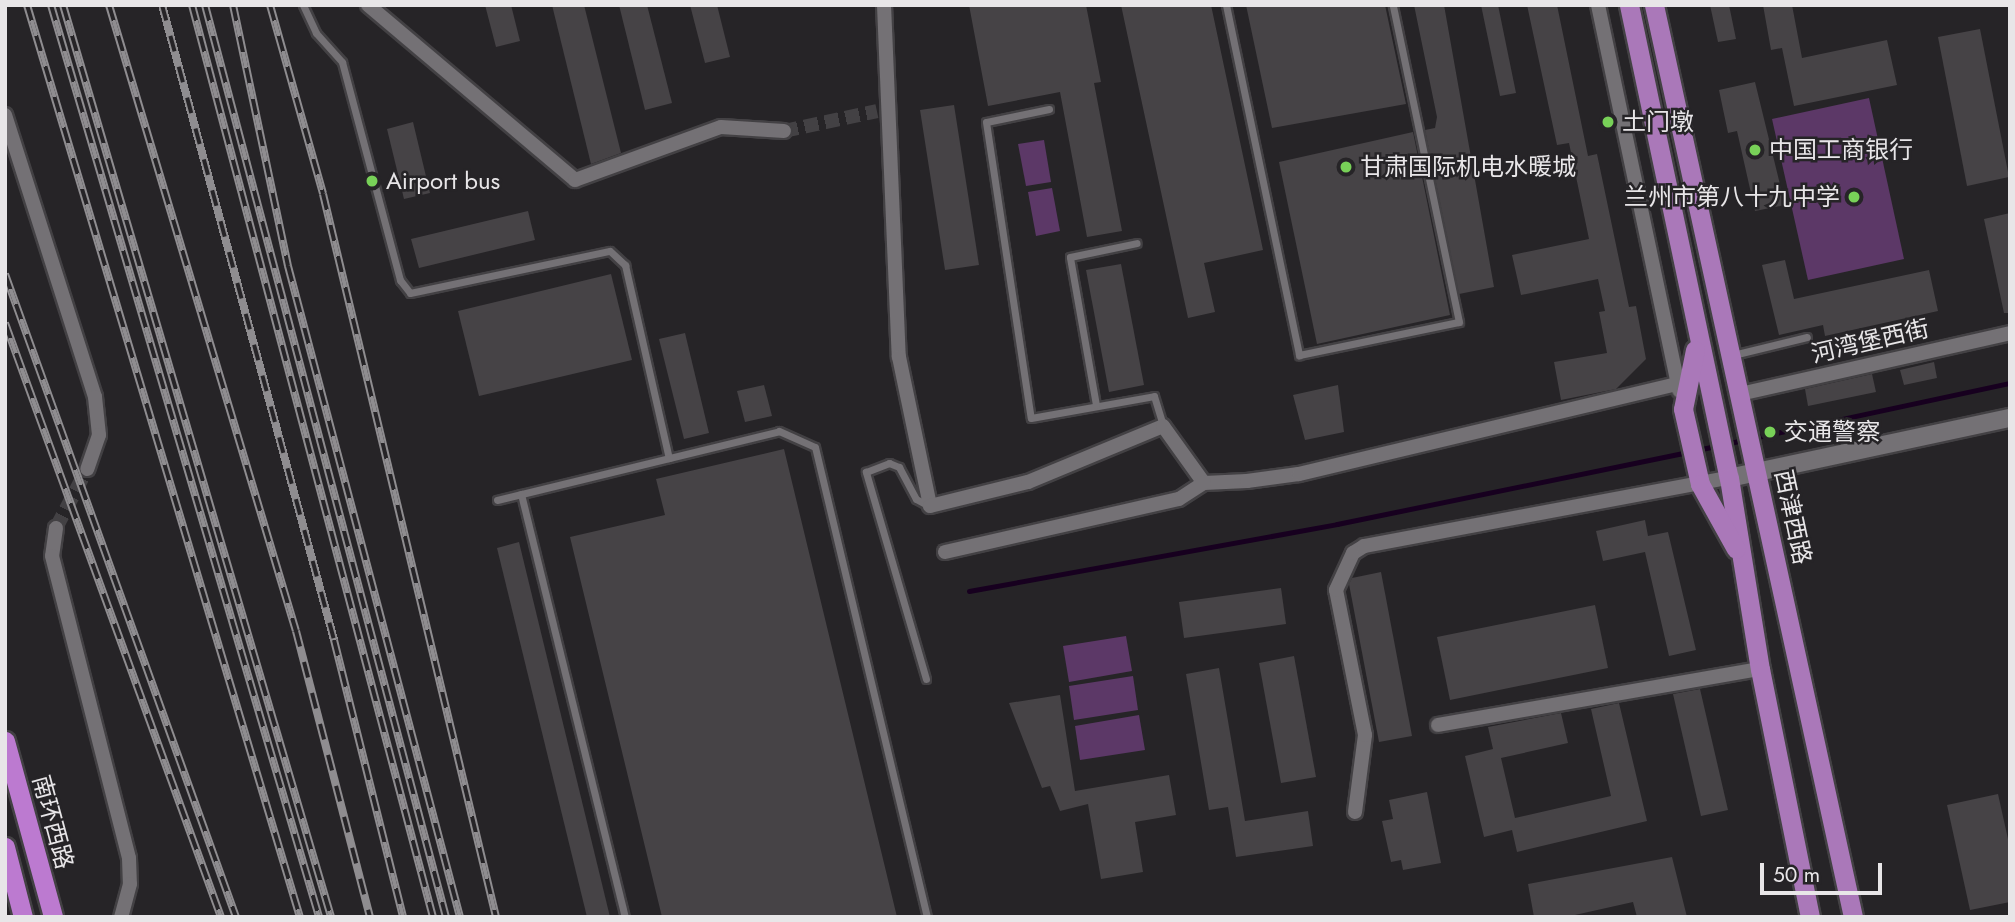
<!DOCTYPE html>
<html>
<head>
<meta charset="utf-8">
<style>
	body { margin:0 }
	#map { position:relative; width:2015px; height:922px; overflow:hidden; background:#262427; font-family:Jost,"Noto Sans SC",sans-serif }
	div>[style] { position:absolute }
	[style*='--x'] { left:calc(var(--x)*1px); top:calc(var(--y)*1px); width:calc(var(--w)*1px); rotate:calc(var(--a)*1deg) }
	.green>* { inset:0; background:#5c3867 }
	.stream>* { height:5px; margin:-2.5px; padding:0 2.5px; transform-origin:2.5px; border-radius:2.5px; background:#17001f }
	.building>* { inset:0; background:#464346 }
	.minor-tunnel>* { height:14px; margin-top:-7px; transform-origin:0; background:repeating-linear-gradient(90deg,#434144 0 14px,transparent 0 21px) }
	.roads { filter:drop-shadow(2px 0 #434144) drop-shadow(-2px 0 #434144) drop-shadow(0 2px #434144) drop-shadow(0 -2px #434144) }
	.service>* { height:7px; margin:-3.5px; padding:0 3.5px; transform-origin:3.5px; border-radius:3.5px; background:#747175 }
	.minor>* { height:14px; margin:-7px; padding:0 7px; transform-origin:7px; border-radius:7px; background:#747175 }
	.tertiary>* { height:18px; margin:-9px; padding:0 9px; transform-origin:9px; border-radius:9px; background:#747175 }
	.primary>* { height:19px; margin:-9.5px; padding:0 9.5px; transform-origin:9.5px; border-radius:9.5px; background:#aa78b9 }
	.trunk>* { height:19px; margin:-9.5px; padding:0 9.5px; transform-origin:9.5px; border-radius:9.5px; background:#bc7ad0 }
	.rail>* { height:8px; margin-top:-4px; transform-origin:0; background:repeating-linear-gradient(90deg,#262427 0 16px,#8f8d90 0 32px); box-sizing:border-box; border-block:2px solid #8f8d90 }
	.dots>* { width:19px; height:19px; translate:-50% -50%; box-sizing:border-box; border:4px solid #262427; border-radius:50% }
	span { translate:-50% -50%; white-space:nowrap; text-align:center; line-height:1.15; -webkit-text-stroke:5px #262427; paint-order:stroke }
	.poi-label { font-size:24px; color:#e8e6e8 }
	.left { translate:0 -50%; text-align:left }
	.right { translate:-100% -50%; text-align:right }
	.street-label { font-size:24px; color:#e8e6e8 }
	.frame { position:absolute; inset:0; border:7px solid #e8e6e8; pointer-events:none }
	.scale { position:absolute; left:1760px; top:863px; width:122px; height:32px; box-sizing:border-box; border:4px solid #e8e6e8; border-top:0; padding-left:9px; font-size:21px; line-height:24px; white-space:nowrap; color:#e8e6e8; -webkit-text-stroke:5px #262427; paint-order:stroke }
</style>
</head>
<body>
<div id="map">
	<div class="green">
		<i style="clip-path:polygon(1869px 98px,1904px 259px,1808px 280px,1772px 119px)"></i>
		<i style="clip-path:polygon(1044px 140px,1051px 182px,1026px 186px,1018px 144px)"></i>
		<i style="clip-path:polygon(1052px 188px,1060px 231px,1036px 236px,1028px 192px)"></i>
		<i style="clip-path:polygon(1126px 636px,1132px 671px,1069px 682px,1063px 646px)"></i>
		<i style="clip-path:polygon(1133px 676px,1138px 710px,1074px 720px,1069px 686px)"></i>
		<i style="clip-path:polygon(1139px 715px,1145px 750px,1080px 760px,1075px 726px)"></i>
	</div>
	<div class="stream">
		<i style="--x:1697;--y:450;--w:320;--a:-12.1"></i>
		<i style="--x:969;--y:591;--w:374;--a:-10.3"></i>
		<i style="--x:1337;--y:524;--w:357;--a:-11.6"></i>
	</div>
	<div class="building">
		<i style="clip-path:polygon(485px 5px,511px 5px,520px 41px,496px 47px)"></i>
		<i style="clip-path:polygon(552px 5px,584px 5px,621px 153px,591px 164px)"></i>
		<i style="clip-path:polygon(619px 5px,647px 5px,672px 103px,645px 110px)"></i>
		<i style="clip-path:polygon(690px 5px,717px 5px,730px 57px,705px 63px)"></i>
		<i style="clip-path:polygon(969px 5px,1086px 5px,1101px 82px,1094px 83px,1122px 231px,1087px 237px,1060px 92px,988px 106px)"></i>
		<i style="clip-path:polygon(1121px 5px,1211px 5px,1263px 250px,1204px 263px,1215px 312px,1188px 318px)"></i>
		<i style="clip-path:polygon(1246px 5px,1385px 5px,1406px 104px,1272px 128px)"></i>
		<i style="clip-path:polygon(1414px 5px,1444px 5px,1494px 287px,1459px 294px,1425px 130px,1435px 128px,1437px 117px)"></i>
		<i style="clip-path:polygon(1481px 5px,1498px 5px,1516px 93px,1500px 96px)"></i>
		<i style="clip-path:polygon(1527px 5px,1557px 5px,1588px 156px,1597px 154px,1629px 307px,1636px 306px,1646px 359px,1616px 389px,1561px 400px,1554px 362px,1607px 353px,1599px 312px,1605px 311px,1598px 279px,1521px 295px,1512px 255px,1589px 239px,1569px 143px,1557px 145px)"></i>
		<i style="clip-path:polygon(1710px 5px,1729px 5px,1736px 39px,1718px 42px)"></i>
		<i style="clip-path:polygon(1763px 5px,1792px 5px,1802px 58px,1887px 40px,1897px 85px,1794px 106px,1782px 48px,1771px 50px)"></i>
		<i style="clip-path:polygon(1980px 29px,2009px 177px,1967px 186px,1938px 37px)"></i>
		<i style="clip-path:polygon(1755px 82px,1785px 205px,1755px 211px,1737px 131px,1728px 133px,1719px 90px)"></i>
		<i style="clip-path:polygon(954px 105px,979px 265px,945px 270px,920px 110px)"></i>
		<i style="clip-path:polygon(413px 122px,430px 193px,404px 199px,387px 129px)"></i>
		<i style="clip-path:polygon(1413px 132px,1450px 315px,1317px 344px,1279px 162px)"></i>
		<i style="clip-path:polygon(528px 211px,535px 240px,419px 268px,411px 239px)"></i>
		<i style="clip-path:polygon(2010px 213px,2010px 313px,2004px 313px,1984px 219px)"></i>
		<i style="clip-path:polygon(1785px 260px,1794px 299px,1929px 270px,1938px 311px,1825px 336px,1823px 325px,1779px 335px,1762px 265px)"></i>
		<i style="clip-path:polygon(1121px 264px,1144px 385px,1109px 392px,1086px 270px)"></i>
		<i style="clip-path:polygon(611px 274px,632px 360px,479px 396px,458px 311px)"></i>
		<i style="clip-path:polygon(685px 333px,709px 433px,684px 439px,659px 339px)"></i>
		<i style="clip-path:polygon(1934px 362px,1937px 378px,1904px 385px,1900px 370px)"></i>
		<i style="clip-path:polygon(1872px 374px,1876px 392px,1808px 406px,1805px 389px)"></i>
		<i style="clip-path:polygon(764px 385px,772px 416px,745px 422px,737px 391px)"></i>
		<i style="clip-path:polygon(1338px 385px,1344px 432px,1305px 440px,1293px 395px)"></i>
		<i style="clip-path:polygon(784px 449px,897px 917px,662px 917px,570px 537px,665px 515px,656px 479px)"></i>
		<i style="clip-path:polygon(1645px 520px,1648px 536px,1668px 532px,1696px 650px,1669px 656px,1645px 552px,1603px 561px,1596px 531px)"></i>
		<i style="clip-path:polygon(519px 542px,610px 917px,587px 917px,497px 548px)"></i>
		<i style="clip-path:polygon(1381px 572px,1412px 736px,1379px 742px,1349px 584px,1352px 578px)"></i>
		<i style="clip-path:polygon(1281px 588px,1286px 624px,1184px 638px,1179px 602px)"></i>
		<i style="clip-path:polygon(1595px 605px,1608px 668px,1450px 700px,1437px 637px)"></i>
		<i style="clip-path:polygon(1294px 656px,1316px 777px,1281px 783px,1259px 663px)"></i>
		<i style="clip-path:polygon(1219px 668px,1245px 821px,1308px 811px,1313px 846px,1236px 857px,1228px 807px,1209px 810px,1186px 674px)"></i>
		<i style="clip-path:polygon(1700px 689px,1728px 810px,1701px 816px,1673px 694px)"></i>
		<i style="clip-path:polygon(1060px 695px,1075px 791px,1169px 775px,1176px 815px,1135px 822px,1143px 872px,1101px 879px,1088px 804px,1060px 811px,1050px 786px,1042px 788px,1009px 703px)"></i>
		<i style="clip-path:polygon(1619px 703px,1647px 821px,1517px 852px,1512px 830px,1484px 837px,1465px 756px,1493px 749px,1488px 727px,1561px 713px,1568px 743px,1501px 758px,1515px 818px,1611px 796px,1591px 709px)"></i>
		<i style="clip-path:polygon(1427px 792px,1441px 863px,1403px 870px,1401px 860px,1391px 862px,1382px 821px,1393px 819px,1389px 800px)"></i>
		<i style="clip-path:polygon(1998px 794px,2010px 848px,2010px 902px,1970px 910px,1947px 805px)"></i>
		<i style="clip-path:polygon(1672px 857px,1687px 917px,1637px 917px,1633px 902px,1566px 917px,1534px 917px,1528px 884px)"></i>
	</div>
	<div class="minor-tunnel">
		<i style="--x:784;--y:131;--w:95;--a:-12.1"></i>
		<i style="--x:56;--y:528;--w:67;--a:-62.3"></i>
	</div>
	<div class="roads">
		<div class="service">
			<i style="--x:303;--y:5;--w:31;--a:65"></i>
			<i style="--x:316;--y:33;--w:39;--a:48"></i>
			<i style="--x:342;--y:62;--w:226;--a:75.1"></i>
			<i style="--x:400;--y:280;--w:16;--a:52"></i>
			<i style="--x:410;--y:293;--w:204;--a:-11.9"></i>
			<i style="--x:610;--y:251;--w:21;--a:43"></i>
			<i style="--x:625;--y:265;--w:198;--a:77.2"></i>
			<i style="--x:1226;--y:5;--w:358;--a:78.2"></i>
			<i style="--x:1299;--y:355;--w:163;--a:-11.7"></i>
			<i style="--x:1459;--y:322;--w:324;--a:-101.8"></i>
			<i style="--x:1049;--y:109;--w:64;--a:168.3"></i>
			<i style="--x:986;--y:122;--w:299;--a:81.4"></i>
			<i style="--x:1031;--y:418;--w:125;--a:-10.1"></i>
			<i style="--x:1154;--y:396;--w:31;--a:73"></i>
			<i style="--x:1733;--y:355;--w:76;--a:-13.7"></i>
			<i style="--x:1096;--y:405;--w:150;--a:-100"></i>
			<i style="--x:1070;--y:257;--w:68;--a:-11.8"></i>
			<i style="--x:521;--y:494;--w:436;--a:76.2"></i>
			<i style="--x:497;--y:500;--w:290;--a:-13.7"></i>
			<i style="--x:779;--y:431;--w:39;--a:24"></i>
			<i style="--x:815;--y:447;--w:483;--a:76.6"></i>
			<i style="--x:926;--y:679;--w:216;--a:-106.2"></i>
			<i style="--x:866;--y:472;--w:25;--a:-21"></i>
			<i style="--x:889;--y:463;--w:11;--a:22"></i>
			<i style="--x:899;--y:467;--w:36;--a:62"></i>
			<i style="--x:916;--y:499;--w:15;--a:28"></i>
		</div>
		<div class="minor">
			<i style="--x:368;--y:5;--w:271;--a:40.2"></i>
			<i style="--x:575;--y:180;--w:155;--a:-20"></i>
			<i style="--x:721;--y:127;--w:63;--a:3.6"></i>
			<i style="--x:884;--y:5;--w:352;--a:87.6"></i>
			<i style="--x:899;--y:357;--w:152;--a:78.2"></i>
			<i style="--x:930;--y:506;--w:101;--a:-13.8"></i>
			<i style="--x:1028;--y:482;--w:146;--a:-22.5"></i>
			<i style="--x:1163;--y:426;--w:70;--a:54.3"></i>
			<i style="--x:1204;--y:483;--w:43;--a:-2.7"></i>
			<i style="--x:1247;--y:481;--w:52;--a:-7.7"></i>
			<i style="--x:1299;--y:474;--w:390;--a:-13.4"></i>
			<i style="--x:1598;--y:5;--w:394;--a:78.1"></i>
			<i style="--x:5;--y:115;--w:296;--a:72.3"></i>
			<i style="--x:95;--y:397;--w:38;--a:84"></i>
			<i style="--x:99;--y:435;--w:36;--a:109"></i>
			<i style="--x:1740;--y:394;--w:277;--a:-12.7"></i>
			<i style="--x:56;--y:528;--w:28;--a:98"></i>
			<i style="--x:52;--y:556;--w:312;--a:75.7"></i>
			<i style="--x:129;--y:858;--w:26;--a:88"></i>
			<i style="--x:130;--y:884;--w:34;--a:105"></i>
			<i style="--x:945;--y:552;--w:240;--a:-12.8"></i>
			<i style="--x:1179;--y:499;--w:30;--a:-33"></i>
			<i style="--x:1438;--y:725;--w:327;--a:-9.9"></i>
			<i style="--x:1355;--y:812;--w:78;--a:-82.6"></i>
			<i style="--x:1365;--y:735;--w:148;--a:-101.3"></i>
			<i style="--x:1336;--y:590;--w:41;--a:-65.3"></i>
			<i style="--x:1353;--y:553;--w:13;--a:-32"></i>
			<i style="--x:1364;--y:546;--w:371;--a:-10.6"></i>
		</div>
		<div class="tertiary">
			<i style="--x:1729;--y:478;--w:287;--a:-12.1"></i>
		</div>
		<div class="primary">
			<i style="--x:1629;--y:5;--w:483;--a:78.1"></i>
			<i style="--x:1729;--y:478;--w:193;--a:80.8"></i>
			<i style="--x:1760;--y:669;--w:253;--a:78.6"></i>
			<i style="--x:1654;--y:5;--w:933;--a:77.69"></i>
			<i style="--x:1695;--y:350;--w:60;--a:101.5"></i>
			<i style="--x:1683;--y:409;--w:77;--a:77.2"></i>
			<i style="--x:1700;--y:484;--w:74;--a:61"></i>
		</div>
		<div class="trunk">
			<i style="--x:5;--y:741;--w:182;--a:74.7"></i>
			<i style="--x:5;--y:847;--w:72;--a:75.6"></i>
		</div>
	</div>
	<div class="rail">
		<i style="--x:27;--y:5;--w:952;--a:73.34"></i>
		<i style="--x:51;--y:5;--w:951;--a:73.62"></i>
		<i style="--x:63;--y:5;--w:951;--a:73.62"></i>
		<i style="--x:109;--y:5;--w:653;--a:73.37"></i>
		<i style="--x:296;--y:631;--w:295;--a:75.5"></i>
		<i style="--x:162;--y:5;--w:658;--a:74.84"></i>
		<i style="--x:334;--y:640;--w:285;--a:76"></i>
		<i style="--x:192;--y:5;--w:943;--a:75.2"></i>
		<i style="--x:205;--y:5;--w:943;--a:75.2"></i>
		<i style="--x:233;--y:5;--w:267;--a:78.1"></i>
		<i style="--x:288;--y:266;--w:673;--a:75.2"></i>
		<i style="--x:270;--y:5;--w:196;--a:74.3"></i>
		<i style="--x:323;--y:194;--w:743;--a:76.54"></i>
		<i style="--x:5;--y:274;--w:683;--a:70.24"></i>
		<i style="--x:5;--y:323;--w:632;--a:70.02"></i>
	</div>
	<div class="dots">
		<i style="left:1608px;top:122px;background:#78d158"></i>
		<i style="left:1755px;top:150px;background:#78d158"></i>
		<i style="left:1346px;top:167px;background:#78d158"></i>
		<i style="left:372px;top:181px;background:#78d158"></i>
		<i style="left:1854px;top:197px;background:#78d158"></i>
		<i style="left:1770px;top:432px;background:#78d158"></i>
	</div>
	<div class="poi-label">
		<span class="left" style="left:1622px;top:122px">土门墩</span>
		<span class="left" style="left:1769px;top:150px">中国工商银行</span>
		<span class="left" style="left:1360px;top:167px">甘肃国际机电水暖城</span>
		<span class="left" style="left:386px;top:181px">Airport bus</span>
		<span class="right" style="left:1840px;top:197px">兰州市第八十九中学</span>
		<span class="left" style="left:1784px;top:432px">交通警察</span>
	</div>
	<div class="street-label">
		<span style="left:1870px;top:341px;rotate:-13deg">河湾堡西街</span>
		<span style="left:1793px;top:517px;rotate:78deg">西津西路</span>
		<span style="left:53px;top:822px;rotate:75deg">南环西路</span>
	</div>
	<div class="frame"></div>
	<div class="scale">50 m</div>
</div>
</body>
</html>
